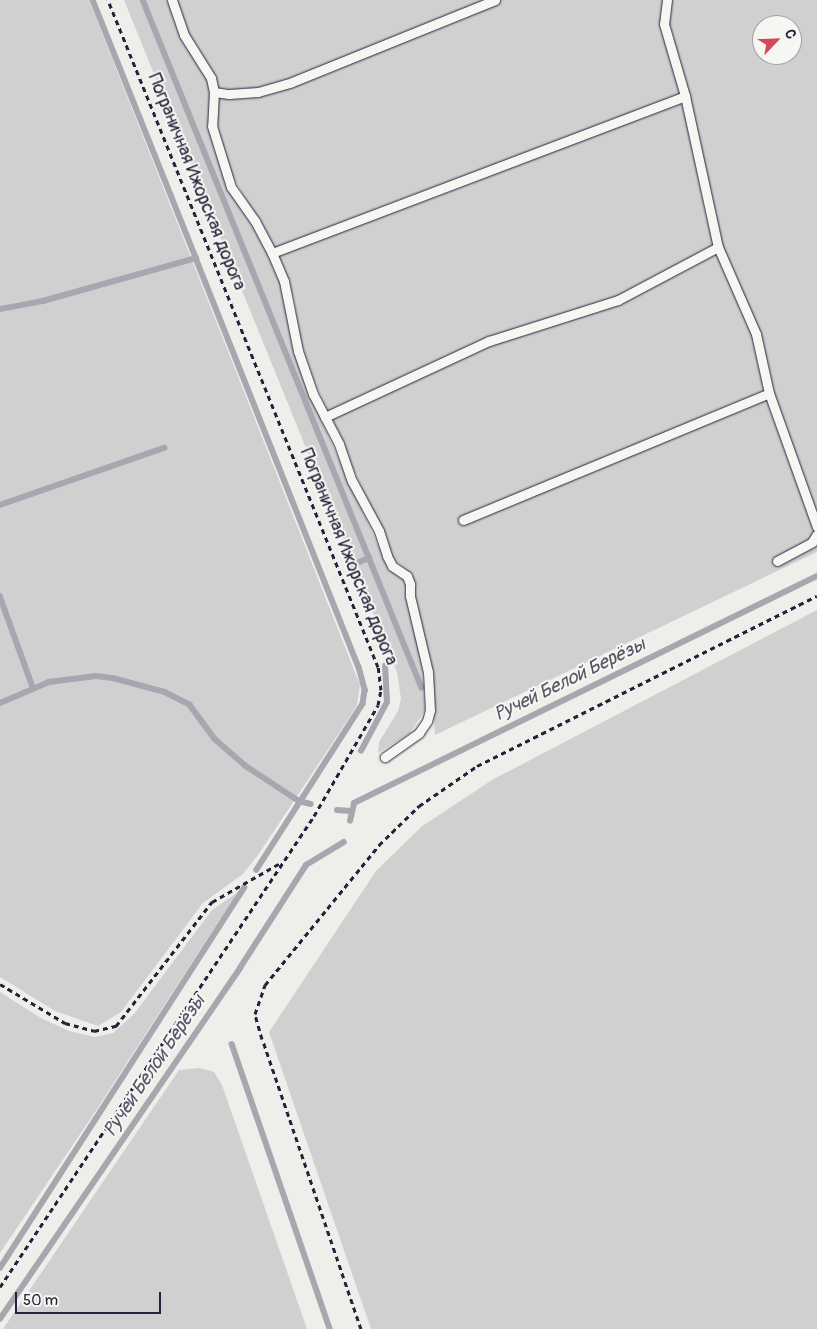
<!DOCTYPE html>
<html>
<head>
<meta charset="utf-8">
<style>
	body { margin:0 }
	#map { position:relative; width:817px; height:1329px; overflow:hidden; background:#eeeeeb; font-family:Pangolin,sans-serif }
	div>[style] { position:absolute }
	.green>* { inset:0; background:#d0d0d1 }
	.stream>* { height:5.5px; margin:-2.75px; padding:0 2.75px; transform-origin:2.75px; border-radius:2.75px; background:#a7a7af }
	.path>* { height:3px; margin-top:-1.5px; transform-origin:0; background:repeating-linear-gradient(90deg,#22223b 0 5px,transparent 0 9px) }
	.roads { filter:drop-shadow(0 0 1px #22223b) drop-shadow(0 0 1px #22223b) }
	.service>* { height:9px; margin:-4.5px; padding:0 4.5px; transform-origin:4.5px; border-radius:4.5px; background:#f6f6f2 }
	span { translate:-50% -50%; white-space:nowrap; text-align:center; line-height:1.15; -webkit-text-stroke:4px #f6f6f2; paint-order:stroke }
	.street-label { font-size:18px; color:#22223b }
	.water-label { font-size:19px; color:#575769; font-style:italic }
	.north { position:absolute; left:752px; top:15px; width:50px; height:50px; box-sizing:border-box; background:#f6f6f2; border:1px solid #a1a1a9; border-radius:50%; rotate:66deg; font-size:14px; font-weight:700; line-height:20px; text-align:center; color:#22223b }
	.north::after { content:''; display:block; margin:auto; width:18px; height:22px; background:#d1495b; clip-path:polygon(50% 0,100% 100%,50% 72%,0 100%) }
	.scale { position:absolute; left:15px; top:1292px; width:146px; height:22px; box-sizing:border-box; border:2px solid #22223b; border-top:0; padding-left:6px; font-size:15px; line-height:18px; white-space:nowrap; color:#22223b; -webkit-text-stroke:4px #f6f6f2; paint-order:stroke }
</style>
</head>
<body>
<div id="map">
	<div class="green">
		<i style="clip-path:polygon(0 0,89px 0,360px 685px,357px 705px,349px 718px,258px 855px,243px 874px,203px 903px,121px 1012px,98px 1026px,55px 1011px,0 977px)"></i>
		<i style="clip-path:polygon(124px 0,167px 0,180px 37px,207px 80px,210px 96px,208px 127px,227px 189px,252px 224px,268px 254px,280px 282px,294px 352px,310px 396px,389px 569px,403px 578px,405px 585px,422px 664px,425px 710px,410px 733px,378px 753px,379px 742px,398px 711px,401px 699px,397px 672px)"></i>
		<i style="clip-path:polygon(evenodd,176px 0,817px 0,817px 552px,435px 735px,430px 667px,410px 573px,393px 558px,314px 380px,300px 339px,294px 299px,278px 253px,229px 170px,216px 116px,218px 84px,187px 34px,176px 0,762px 25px,792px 25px,792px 55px,762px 55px,762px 25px)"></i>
		<i style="clip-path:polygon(817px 610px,817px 1329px,371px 1329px,269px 1032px,376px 871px,421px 827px,492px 780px)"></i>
		<i style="clip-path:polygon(237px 893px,95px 1112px,0 1253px,0 992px,41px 1018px,69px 1031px,95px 1037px,113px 1033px,134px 1014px,212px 910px)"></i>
		<i style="clip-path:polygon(200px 1068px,214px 1072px,222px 1085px,307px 1329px,3px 1329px,179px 1070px)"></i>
	</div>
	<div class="stream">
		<i style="left:93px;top:0;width:278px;rotate:68.2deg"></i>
		<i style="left:143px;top:0;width:742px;rotate:67.93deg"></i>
		<i style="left:0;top:309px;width:44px;rotate:-10.5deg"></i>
		<i style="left:43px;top:301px;width:159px;rotate:-15.7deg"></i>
		<i style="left:196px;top:258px;width:440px;rotate:68.3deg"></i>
		<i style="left:359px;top:667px;width:24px;rotate:75deg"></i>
		<i style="left:365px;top:690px;width:14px;rotate:98deg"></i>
		<i style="left:363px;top:704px;width:197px;rotate:122.6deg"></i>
		<i style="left:0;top:505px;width:174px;rotate:-19.2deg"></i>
		<i style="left:350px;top:566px;width:21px;rotate:-23deg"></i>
		<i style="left:0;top:596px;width:97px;rotate:70.1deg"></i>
		<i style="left:0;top:703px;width:53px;rotate:-23.2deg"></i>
		<i style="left:49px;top:682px;width:47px;rotate:-7.3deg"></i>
		<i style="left:96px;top:676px;width:17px;rotate:7deg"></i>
		<i style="left:113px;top:678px;width:54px;rotate:15.1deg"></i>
		<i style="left:165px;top:692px;width:28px;rotate:27deg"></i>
		<i style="left:190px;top:705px;width:42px;rotate:53.7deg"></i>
		<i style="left:215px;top:739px;width:41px;rotate:41.1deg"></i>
		<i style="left:246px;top:766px;width:64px;rotate:33.4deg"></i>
		<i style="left:299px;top:801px;width:12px;rotate:14deg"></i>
		<i style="left:361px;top:751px;width:55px;rotate:-62deg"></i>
		<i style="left:387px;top:702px;width:36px;rotate:-93deg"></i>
		<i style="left:337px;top:810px;width:14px;rotate:4deg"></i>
		<i style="left:350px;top:821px;width:18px;rotate:-77deg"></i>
		<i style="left:354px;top:803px;width:516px;rotate:-26.12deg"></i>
		<i style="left:232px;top:1044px;width:301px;rotate:71deg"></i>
		<i style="left:0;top:1268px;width:452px;rotate:-57.3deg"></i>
		<i style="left:0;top:1319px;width:425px;rotate:-55.6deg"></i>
		<i style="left:240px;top:968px;width:122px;rotate:-57.3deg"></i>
		<i style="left:306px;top:865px;width:44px;rotate:-31.2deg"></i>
	</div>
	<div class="path">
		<i style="left:0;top:984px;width:76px;rotate:31deg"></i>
		<i style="left:65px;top:1023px;width:30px;rotate:15deg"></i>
		<i style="left:94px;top:1031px;width:23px;rotate:-13deg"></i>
		<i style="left:116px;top:1026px;width:157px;rotate:-52.3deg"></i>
		<i style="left:212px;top:902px;width:78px;rotate:-29.8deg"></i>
		<i style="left:0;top:1287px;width:566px;rotate:-56.31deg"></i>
		<i style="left:314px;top:816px;width:128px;rotate:-60deg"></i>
		<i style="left:378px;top:705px;width:15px;rotate:-79deg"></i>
		<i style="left:381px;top:690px;width:23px;rotate:-97deg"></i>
		<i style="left:378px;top:667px;width:720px;rotate:-112.04deg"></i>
		<i style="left:361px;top:1329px;width:306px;rotate:-108.8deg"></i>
		<i style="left:262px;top:1039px;width:26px;rotate:-106deg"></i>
		<i style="left:255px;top:1014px;width:31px;rotate:-71deg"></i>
		<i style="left:265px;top:985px;width:181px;rotate:-50.8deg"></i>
		<i style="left:379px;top:845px;width:56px;rotate:-44.3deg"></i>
		<i style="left:419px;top:806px;width:70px;rotate:-34.6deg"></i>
		<i style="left:477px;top:766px;width:380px;rotate:-26.6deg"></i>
	</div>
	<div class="roads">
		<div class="service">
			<i style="left:172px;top:0;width:37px;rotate:71deg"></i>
			<i style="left:184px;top:35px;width:51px;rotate:57.9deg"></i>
			<i style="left:211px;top:78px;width:14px;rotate:78deg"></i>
			<i style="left:214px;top:92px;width:15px;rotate:8deg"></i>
			<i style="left:229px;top:94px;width:29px;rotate:-4deg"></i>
			<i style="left:258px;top:92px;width:35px;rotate:-16deg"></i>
			<i style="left:292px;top:82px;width:219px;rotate:-22deg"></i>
			<i style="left:667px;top:0;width:24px;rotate:97deg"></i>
			<i style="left:664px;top:24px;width:75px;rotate:73.7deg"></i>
			<i style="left:685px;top:96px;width:155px;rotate:77.7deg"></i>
			<i style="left:718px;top:247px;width:95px;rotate:66.4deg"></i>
			<i style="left:756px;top:334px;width:60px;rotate:77.6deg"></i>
			<i style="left:769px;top:393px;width:142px;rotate:70.3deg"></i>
			<i style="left:214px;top:92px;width:34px;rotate:93deg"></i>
			<i style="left:212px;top:126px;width:64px;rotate:72.7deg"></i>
			<i style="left:231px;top:187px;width:42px;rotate:54.8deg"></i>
			<i style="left:255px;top:221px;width:36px;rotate:62deg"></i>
			<i style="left:272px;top:253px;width:30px;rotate:67deg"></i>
			<i style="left:284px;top:281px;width:71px;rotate:78.7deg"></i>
			<i style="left:298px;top:351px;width:46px;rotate:70.8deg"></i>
			<i style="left:313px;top:394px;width:56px;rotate:62.5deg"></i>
			<i style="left:339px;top:444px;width:39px;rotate:71deg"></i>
			<i style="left:352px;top:481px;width:57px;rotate:61.6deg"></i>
			<i style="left:379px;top:531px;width:26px;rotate:72deg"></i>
			<i style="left:387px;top:556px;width:11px;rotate:63deg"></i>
			<i style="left:392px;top:566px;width:18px;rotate:34deg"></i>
			<i style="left:407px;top:576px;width:9px;rotate:69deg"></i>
			<i style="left:410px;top:584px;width:12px;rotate:90deg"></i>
			<i style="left:410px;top:596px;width:78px;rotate:76.7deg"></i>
			<i style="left:428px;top:672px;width:38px;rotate:87deg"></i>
			<i style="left:430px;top:710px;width:11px;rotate:105deg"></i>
			<i style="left:427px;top:721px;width:14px;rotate:124deg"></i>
			<i style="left:419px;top:733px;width:42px;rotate:144.8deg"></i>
			<i style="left:272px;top:253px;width:442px;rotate:-20.8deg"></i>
			<i style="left:325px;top:417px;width:181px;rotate:-24.9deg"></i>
			<i style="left:489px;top:341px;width:135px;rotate:-17.6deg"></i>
			<i style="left:618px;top:300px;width:113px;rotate:-27.9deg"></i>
			<i style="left:463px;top:520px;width:331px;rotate:-22.5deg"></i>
			<i style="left:777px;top:561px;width:40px;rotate:-28deg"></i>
			<i style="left:812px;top:542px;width:9px;rotate:-58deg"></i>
		</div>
	</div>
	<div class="street-label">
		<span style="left:196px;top:182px;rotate:68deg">Пограничная Ижорская дорога</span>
		<span style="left:348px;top:557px;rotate:68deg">Пограничная Ижорская дорога</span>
	</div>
	<div class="water-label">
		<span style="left:570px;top:680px;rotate:-26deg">Ручей Белой Берёзы</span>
		<span style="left:155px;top:1066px;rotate:-56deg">Ручей Белой Берёзы</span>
	</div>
	<div class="north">С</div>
	<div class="scale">50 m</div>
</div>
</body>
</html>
